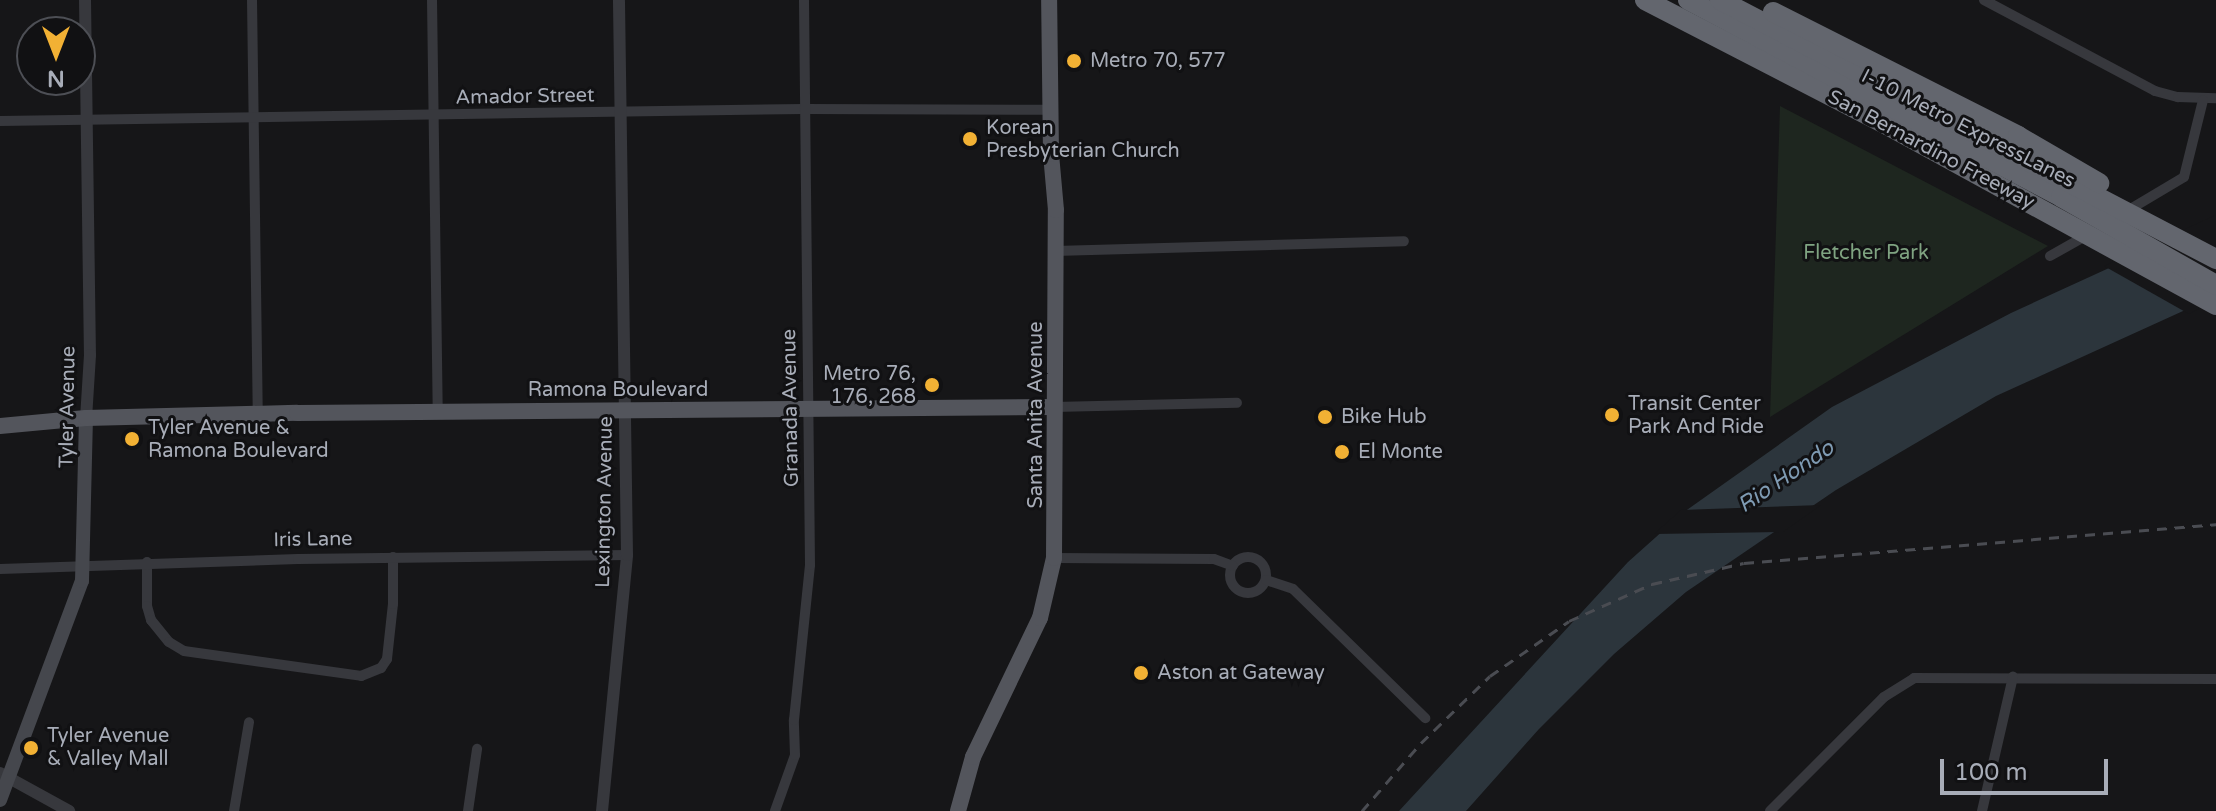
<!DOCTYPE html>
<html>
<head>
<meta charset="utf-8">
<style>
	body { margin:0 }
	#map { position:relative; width:2216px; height:811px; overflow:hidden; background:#161618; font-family:"Varela Round",sans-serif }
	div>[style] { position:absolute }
	.green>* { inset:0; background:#1e261f }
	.water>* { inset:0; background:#2c353c }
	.pier>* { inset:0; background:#161618 }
	.minor>* { height:10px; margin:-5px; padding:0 5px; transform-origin:5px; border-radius:5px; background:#37383d }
	.minor>.ring { margin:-5px; padding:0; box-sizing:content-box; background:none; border:10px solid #37383d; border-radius:50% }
	.tertiary>* { height:12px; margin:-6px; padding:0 6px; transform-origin:6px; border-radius:6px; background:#37383d }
	.secondary>* { height:14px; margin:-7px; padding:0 7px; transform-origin:7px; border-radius:7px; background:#45474d }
	.primary>* { height:16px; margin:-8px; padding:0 8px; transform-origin:8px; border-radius:8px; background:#53555c }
	.motorway>* { height:20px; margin:-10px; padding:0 10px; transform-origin:10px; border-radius:10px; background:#63666e }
	.rail>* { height:3px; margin-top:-1.5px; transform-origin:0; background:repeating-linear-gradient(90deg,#4a4c52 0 10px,transparent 0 18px) }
	.dots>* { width:22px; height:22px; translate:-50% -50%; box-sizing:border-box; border:4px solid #111113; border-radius:50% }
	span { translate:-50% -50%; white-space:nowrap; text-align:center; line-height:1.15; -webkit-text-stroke:6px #111113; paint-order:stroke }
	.poi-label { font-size:20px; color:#a8adb8 }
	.left { translate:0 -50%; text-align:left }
	.right { translate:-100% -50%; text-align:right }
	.street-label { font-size:20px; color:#a8adb8 }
	.park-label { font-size:20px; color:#7fa381 }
	.water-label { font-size:22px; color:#7f9bb3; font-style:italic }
	.north { position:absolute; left:16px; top:16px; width:80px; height:80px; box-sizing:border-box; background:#111113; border:2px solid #4d4f55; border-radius:50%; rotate:180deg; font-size:22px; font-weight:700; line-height:32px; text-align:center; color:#a8adb8 }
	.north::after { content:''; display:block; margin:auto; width:28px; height:36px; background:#f2b134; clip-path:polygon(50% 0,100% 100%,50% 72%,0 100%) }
	.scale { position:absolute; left:1940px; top:759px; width:168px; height:36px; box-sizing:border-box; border:4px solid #a8adb8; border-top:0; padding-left:10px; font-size:24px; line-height:28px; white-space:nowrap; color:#a8adb8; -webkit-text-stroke:6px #111113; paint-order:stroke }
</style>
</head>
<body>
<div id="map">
	<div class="green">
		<i style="clip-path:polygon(1780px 106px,2048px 246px,1770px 417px)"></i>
	</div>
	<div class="water">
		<i style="clip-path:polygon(2216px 219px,2216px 296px,1996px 396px,1836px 490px,1686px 592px,1614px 654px,1539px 729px,1466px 811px,1399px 811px,1628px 562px,1684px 512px,1832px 407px,2011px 313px)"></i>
	</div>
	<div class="pier">
		<i style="clip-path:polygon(2216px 215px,2216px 300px,2189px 314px,2104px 266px)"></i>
		<i style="clip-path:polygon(1821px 505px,1783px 532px,1654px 534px,1681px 510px)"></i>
	</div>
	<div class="minor">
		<i style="left:252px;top:0;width:413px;rotate:89.2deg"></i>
		<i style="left:432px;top:0;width:410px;rotate:89.2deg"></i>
		<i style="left:1984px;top:0;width:194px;rotate:28deg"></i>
		<i style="left:2155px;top:91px;width:24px;rotate:15deg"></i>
		<i style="left:2178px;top:97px;width:38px;rotate:2deg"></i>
		<i style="left:0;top:121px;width:804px;rotate:-0.86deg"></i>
		<i style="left:804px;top:109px;width:246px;rotate:0.2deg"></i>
		<i style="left:2127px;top:211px;width:66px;rotate:-30.8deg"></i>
		<i style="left:2184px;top:177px;width:79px;rotate:-76.1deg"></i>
		<i style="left:1055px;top:251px;width:349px;rotate:-1.6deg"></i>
		<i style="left:2050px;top:256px;width:45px;rotate:-29.4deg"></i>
		<i style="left:1054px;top:407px;width:183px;rotate:-1.3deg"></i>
		<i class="ring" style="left:1230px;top:557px;width:26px;height:26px"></i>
		<i style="left:1054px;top:558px;width:160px;rotate:0.4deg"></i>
		<i style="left:1214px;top:559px;width:20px;rotate:20deg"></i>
		<i style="left:147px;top:562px;width:44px;rotate:90deg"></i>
		<i style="left:147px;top:606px;width:15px;rotate:74deg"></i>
		<i style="left:151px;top:620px;width:28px;rotate:51deg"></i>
		<i style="left:169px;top:642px;width:17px;rotate:31deg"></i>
		<i style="left:184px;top:651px;width:179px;rotate:8deg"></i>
		<i style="left:361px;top:676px;width:22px;rotate:-22deg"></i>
		<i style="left:381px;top:668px;width:11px;rotate:-56deg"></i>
		<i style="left:387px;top:659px;width:55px;rotate:-83.8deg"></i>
		<i style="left:393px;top:604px;width:47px;rotate:-90deg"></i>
		<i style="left:0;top:569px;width:298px;rotate:-1.9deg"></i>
		<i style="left:298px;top:559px;width:329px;rotate:-0.7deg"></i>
		<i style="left:1266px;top:580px;width:28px;rotate:18deg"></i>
		<i style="left:1293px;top:589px;width:185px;rotate:44.3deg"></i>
		<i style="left:234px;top:811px;width:90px;rotate:-80.4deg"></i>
		<i style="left:468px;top:811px;width:63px;rotate:-81.7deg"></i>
		<i style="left:775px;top:811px;width:59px;rotate:-70.3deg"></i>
		<i style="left:795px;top:755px;width:35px;rotate:-92deg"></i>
		<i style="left:794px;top:720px;width:156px;rotate:-84.1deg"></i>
		<i style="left:810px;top:565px;width:565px;rotate:-90.61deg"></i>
		<i style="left:1770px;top:811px;width:161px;rotate:-45deg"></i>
		<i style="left:1884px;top:697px;width:36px;rotate:-32deg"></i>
		<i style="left:1914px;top:678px;width:302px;rotate:0.2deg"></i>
		<i style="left:1982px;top:811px;width:138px;rotate:-77deg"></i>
	</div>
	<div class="tertiary">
		<i style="left:85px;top:0;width:355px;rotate:89.2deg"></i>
		<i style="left:90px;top:355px;width:63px;rotate:93.6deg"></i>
		<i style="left:0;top:773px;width:79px;rotate:28.8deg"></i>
		<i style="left:602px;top:811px;width:257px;rotate:-84.4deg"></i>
		<i style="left:627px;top:555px;width:555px;rotate:-90.83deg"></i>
	</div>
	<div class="secondary">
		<i style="left:0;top:800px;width:234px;rotate:-69.5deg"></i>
		<i style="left:82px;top:581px;width:163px;rotate:-88.6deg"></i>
	</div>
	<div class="primary">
		<i style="left:0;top:426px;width:86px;rotate:-5.3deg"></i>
		<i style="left:86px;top:418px;width:211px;rotate:-1.4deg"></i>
		<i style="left:297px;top:413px;width:757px;rotate:-0.45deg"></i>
		<i style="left:958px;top:811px;width:56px;rotate:-74.5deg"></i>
		<i style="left:973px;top:757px;width:154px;rotate:-64.3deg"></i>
		<i style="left:1040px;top:618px;width:62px;rotate:-76.9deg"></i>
		<i style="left:1054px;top:558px;width:348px;rotate:-89.7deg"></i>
		<i style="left:1056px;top:210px;width:56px;rotate:-95.1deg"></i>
		<i style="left:1051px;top:154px;width:154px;rotate:-90.7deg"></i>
	</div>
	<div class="motorway">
		<i style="left:1645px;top:0;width:272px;rotate:27.3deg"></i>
		<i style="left:1887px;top:125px;width:375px;rotate:28.7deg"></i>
		<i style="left:1688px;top:0;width:422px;rotate:27.8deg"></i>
		<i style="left:2061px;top:197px;width:178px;rotate:29.6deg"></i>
		<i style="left:1720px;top:0;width:560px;rotate:27.57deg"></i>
		<i style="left:1773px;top:12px;width:275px;rotate:26.8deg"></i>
		<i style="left:2018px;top:136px;width:94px;rotate:30.1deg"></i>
	</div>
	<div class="rail">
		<i style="left:1362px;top:811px;width:90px;rotate:-49.1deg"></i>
		<i style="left:1421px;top:743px;width:96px;rotate:-44.2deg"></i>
		<i style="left:1490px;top:676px;width:96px;rotate:-34.8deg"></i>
		<i style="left:1569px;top:621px;width:91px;rotate:-24deg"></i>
		<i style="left:1652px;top:584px;width:94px;rotate:-12.9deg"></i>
		<i style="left:1744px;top:563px;width:474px;rotate:-4.7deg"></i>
	</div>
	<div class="dots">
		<i style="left:1074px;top:61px;background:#f2b134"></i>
		<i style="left:970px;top:139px;background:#f2b134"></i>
		<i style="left:932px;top:385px;background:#f2b134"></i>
		<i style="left:1612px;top:415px;background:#f2b134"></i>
		<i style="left:1325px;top:417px;background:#f2b134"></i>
		<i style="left:132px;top:439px;background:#f2b134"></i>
		<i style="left:1342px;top:452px;background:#f2b134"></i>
		<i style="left:1141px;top:673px;background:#f2b134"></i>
		<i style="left:31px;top:748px;background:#f2b134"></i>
	</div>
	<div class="poi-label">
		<span class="left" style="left:1090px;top:61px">Metro 70, 577</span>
		<span class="left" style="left:986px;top:140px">Korean<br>Presbyterian Church</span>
		<span class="right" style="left:916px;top:386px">Metro 76,<br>176, 268</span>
		<span class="left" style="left:1628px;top:416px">Transit Center<br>Park And Ride</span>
		<span class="left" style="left:1341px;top:417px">Bike Hub</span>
		<span class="left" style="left:148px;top:440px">Tyler Avenue &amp;<br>Ramona Boulevard</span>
		<span class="left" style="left:1358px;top:452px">El Monte</span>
		<span class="left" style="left:1157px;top:673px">Aston at Gateway</span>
		<span class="left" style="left:47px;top:748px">Tyler Avenue<br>&amp; Valley Mall</span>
	</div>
	<div class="street-label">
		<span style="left:525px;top:97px;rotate:-1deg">Amador Street</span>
		<span style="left:1968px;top:129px;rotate:27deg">I-10 Metro ExpressLanes</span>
		<span style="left:1931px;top:150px;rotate:28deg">San Bernardino Freeway</span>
		<span style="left:618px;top:390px">Ramona Boulevard</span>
		<span style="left:68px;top:407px;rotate:-89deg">Tyler Avenue</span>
		<span style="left:791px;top:408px;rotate:-91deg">Granada Avenue</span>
		<span style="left:1036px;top:415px;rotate:-90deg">Santa Anita Avenue</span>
		<span style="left:605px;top:502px;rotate:-89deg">Lexington Avenue</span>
		<span style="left:313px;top:540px;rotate:-1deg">Iris Lane</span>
	</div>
	<div class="park-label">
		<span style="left:1866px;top:253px">Fletcher Park</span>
	</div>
	<div class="water-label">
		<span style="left:1786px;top:477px;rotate:-34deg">Rio Hondo</span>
	</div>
	<div class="north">N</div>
	<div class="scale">100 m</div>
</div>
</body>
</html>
